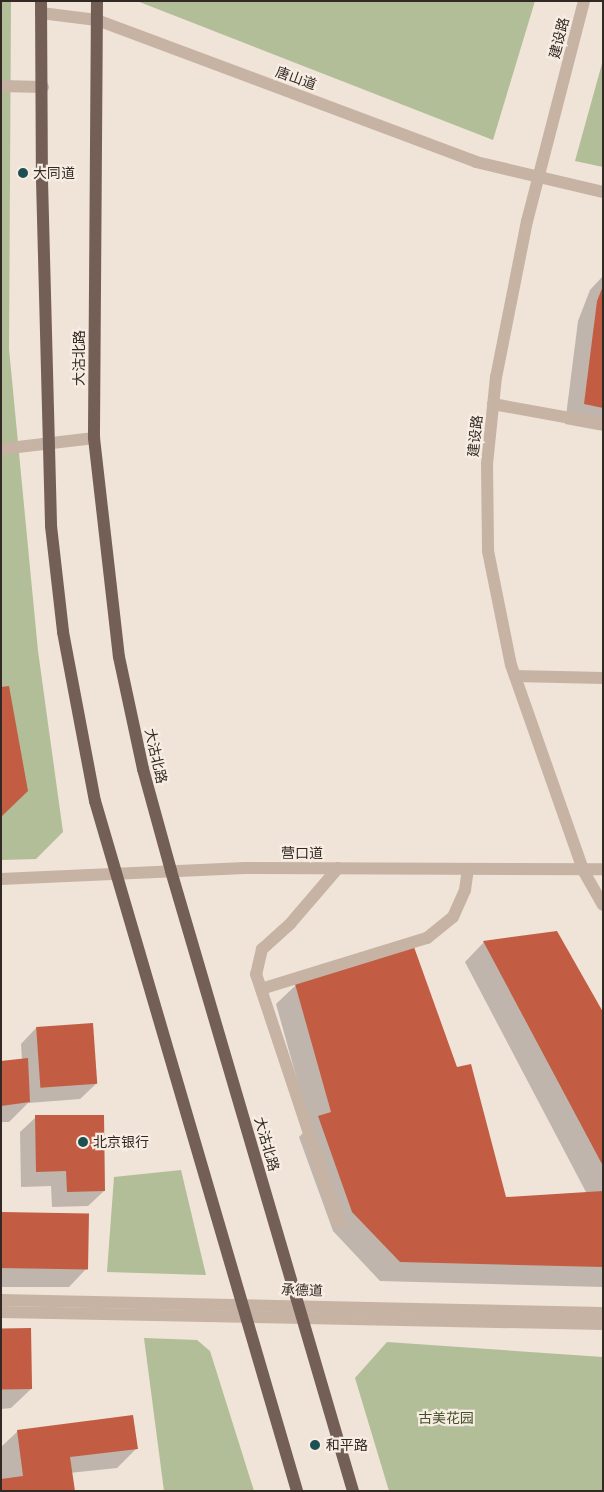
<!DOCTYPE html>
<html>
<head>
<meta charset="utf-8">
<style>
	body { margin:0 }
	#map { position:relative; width:604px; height:1492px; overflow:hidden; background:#f0e3d7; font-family:"PT Sans","Noto Sans SC",sans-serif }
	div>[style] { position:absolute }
	.green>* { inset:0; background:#b2be98 }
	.shadow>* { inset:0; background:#0003 }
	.building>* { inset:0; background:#c25d43; transform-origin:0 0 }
	.minor>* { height:12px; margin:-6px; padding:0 6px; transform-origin:6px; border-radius:6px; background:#c7b3a4 }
	.major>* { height:12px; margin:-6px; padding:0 6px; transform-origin:6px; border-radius:6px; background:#745f57 }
	.dots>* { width:14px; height:14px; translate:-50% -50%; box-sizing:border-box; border:2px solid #f8ede3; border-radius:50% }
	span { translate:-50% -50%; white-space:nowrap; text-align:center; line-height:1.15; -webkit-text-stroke:4.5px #f8ede3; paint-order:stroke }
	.street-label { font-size:14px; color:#322925 }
	.poi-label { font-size:14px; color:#322925 }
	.left { translate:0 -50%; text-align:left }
	.park-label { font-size:14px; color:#43502a }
	.frame { position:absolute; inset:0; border:2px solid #322925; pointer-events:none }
</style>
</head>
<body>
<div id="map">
	<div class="green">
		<i style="clip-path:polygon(1px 1px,11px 1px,9px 349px,38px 651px,63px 832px,36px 859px,1px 860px)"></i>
		<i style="clip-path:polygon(137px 1px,535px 1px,493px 140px)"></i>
		<i style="clip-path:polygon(603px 60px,603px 167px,575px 161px)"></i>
		<i style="clip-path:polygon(181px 1170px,206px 1275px,107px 1272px,114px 1177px)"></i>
		<i style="clip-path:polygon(144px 1338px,197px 1340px,210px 1351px,254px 1491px,164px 1491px)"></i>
		<i style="clip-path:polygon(387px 1342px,603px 1357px,603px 1491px,389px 1491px,355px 1378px)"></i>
	</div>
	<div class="shadow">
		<i style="clip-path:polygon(603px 276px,603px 431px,565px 424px,578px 321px,590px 290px)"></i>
		<i style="clip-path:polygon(484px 942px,603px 1015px,603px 1287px,380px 1281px,333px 1231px,299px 1137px,310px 1126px,276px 1004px,296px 985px,505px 1199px,587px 1194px,465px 962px)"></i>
		<i style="clip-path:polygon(36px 1028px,96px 1084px,80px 1099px,28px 1103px,9px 1122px,1px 1122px,1px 1062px,22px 1060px,21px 1044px)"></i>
		<i style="clip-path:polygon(36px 1117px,104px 1191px,88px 1206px,52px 1207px,51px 1186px,21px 1187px,20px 1132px)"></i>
		<i style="clip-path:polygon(1px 1214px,88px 1267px,69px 1287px,1px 1287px)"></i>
		<i style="clip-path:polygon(1px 1330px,31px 1389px,11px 1408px,1px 1409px)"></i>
		<i style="clip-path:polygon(18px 1431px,137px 1448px,117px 1468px,2px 1480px,1px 1447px)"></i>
	</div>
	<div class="building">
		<i style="clip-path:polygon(603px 286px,603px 408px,584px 404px,597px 301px)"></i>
		<i style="clip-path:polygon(9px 686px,28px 791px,1px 817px,1px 687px)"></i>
		<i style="clip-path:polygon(557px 931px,603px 1012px,603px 1166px,483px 941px)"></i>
		<i style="clip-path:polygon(414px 947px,457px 1067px,471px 1064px,506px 1197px,603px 1191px,603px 1267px,400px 1262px,352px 1212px,318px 1116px,331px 1112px,295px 984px)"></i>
		<i style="left:93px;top:1023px;width:61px;height:57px;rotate:86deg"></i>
		<i style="clip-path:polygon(28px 1058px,30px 1102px,1px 1106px,1px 1061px)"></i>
		<i style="clip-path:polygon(35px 1115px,104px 1115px,105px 1191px,67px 1192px,66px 1171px,36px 1172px)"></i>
		<i style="left:1px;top:1212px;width:88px;height:56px;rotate:1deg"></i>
		<i style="left:31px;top:1328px;width:61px;height:30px;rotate:89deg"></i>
		<i style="clip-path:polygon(133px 1415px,138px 1449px,70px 1457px,75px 1491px,1px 1491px,1px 1479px,23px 1476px,17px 1430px)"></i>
	</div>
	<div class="minor">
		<i style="left:584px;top:1px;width:227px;rotate:104.5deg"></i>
		<i style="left:527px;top:221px;width:159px;rotate:101.2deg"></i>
		<i style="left:496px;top:377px;width:87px;rotate:95.9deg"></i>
		<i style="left:487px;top:464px;width:87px;rotate:89.3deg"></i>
		<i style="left:488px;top:551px;width:116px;rotate:78.6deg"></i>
		<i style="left:511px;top:665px;width:217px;rotate:70.6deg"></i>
		<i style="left:583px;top:870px;width:40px;rotate:60.3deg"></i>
		<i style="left:41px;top:13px;width:56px;rotate:7.1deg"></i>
		<i style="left:97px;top:20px;width:405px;rotate:20.5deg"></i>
		<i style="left:476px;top:162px;width:130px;rotate:13.3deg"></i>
		<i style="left:1px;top:86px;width:42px;rotate:1.4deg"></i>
		<i style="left:493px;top:404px;width:112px;rotate:10.3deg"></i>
		<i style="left:1px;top:449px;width:94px;rotate:-6.7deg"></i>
		<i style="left:515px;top:676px;width:88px;rotate:1.3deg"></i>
		<i style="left:338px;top:868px;width:74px;rotate:130.6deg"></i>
		<i style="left:290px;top:924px;width:38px;rotate:138deg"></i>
		<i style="left:262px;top:949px;width:26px;rotate:103deg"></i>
		<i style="left:256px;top:974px;width:262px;rotate:71.6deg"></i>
		<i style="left:1px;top:879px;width:244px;rotate:-2.6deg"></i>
		<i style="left:245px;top:868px;width:358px;rotate:0.2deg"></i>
		<i style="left:261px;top:989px;width:174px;rotate:-17.1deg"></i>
		<i style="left:427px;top:938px;width:33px;rotate:-39deg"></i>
		<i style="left:453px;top:917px;width:30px;rotate:-66deg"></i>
		<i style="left:465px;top:890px;width:21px;rotate:-82deg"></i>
		<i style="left:1px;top:1300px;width:602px;rotate:1.24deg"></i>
		<i style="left:1px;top:1312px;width:602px;rotate:1.14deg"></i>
	</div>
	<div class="major">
		<i style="left:41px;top:1px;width:179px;rotate:89.7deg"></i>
		<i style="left:42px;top:180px;width:346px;rotate:88.5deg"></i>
		<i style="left:51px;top:526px;width:107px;rotate:83.5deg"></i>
		<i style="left:63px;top:632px;width:172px;rotate:79.3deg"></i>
		<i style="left:95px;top:801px;width:719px;rotate:73.68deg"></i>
		<i style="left:97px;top:1px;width:437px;rotate:90.4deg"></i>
		<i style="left:94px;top:438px;width:220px;rotate:83.5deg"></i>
		<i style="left:119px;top:657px;width:115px;rotate:77.9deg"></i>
		<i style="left:143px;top:769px;width:106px;rotate:74.6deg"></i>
		<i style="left:171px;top:871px;width:646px;rotate:73.64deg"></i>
	</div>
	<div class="dots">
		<i style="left:23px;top:173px;background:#1d5052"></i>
		<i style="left:83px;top:1142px;background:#1d5052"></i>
		<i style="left:315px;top:1445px;background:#1d5052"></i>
	</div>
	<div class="street-label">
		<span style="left:559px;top:38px;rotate:-76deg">建设路</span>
		<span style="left:296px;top:78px;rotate:20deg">唐山道</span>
		<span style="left:79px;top:358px;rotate:-90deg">大沽北路</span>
		<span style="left:475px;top:436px;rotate:-84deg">建设路</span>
		<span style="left:156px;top:756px;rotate:77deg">大沽北路</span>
		<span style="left:302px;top:853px">营口道</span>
		<span style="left:267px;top:1144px;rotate:74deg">大沽北路</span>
		<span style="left:302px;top:1290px;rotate:2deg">承德道</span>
	</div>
	<div class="poi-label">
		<span class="left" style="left:33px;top:173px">大同道</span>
		<span class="left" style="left:93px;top:1142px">北京银行</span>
		<span class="left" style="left:326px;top:1445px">和平路</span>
	</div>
	<div class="park-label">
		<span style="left:446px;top:1418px">古美花园</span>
	</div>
	<div class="frame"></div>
</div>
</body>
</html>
